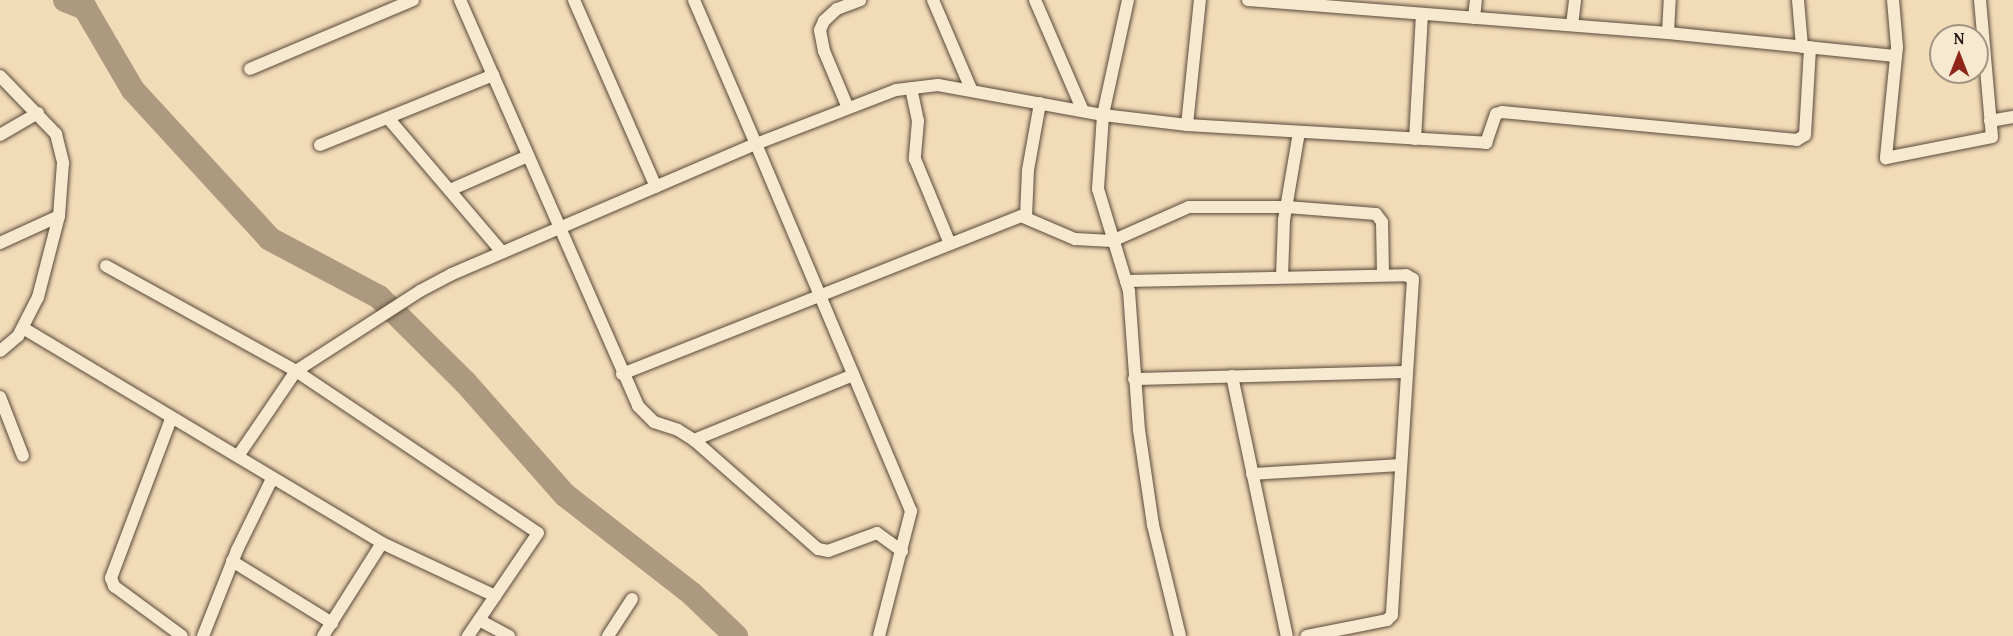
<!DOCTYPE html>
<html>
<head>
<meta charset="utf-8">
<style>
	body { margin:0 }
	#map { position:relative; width:2013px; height:636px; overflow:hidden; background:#f2dbb7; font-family:"Gentium Book Plus",serif }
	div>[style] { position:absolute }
	.river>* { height:24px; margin:-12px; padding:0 12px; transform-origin:12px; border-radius:12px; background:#ad997f }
	.roads { filter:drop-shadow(0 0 2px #59493b) drop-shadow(0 0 2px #59493b) }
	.street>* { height:12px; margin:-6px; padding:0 6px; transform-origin:6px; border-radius:6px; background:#f7e8d0 }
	span { translate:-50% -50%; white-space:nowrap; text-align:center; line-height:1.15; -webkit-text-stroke:6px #f7e8d0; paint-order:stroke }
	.north { position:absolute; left:1929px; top:24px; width:60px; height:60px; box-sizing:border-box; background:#f7e8d0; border:2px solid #a39584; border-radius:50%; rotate:0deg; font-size:16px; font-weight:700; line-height:24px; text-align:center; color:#261812 }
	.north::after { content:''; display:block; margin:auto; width:21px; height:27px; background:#8f2418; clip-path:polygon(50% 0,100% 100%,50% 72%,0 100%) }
</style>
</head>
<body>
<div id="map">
	<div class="river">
		<i style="left:65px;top:0;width:22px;rotate:22deg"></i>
		<i style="left:85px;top:8px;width:95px;rotate:59.7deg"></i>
		<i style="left:133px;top:90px;width:202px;rotate:47.4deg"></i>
		<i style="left:270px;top:239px;width:123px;rotate:28deg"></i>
		<i style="left:379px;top:297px;width:121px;rotate:44.7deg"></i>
		<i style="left:465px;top:382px;width:151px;rotate:48.5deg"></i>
		<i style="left:565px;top:495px;width:161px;rotate:37.9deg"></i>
		<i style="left:692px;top:594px;width:61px;rotate:43.7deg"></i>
	</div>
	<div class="roads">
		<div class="street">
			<i style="left:460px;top:0;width:443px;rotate:66.3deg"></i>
			<i style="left:638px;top:406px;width:23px;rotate:45deg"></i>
			<i style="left:654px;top:422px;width:25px;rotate:18deg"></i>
			<i style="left:678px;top:430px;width:19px;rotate:32deg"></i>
			<i style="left:694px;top:440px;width:165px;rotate:41.3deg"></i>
			<i style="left:818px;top:549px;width:10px;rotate:11deg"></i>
			<i style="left:828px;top:551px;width:52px;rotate:-20.2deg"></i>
			<i style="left:877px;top:533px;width:31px;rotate:36deg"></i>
			<i style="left:574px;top:0;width:204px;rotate:66.3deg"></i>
			<i style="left:933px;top:0;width:97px;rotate:66.9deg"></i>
			<i style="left:1035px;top:0;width:121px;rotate:66.6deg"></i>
			<i style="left:1128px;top:0;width:118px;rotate:102.3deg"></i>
			<i style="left:1103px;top:115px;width:74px;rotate:93.9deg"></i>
			<i style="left:1098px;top:189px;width:107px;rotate:73.1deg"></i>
			<i style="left:1129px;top:291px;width:139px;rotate:85.9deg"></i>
			<i style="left:1139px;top:430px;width:96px;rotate:81.6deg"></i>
			<i style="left:1153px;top:525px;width:114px;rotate:76.3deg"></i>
			<i style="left:1248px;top:0;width:421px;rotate:4.5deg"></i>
			<i style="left:1668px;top:33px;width:228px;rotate:5.8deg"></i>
			<i style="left:1798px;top:0;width:47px;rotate:85.1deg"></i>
			<i style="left:1893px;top:0;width:47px;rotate:85.1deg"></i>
			<i style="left:1897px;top:47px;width:112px;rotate:95.7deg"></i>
			<i style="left:1886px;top:158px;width:108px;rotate:-11.2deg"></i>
			<i style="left:1992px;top:137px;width:138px;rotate:-95deg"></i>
			<i style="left:1474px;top:18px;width:18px;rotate:-84deg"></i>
			<i style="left:1572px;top:25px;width:25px;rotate:-83deg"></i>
			<i style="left:1668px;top:33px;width:33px;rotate:-87deg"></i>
			<i style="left:250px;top:69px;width:177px;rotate:-22.9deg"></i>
			<i style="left:0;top:76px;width:81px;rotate:46deg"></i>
			<i style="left:56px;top:134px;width:30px;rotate:76deg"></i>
			<i style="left:63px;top:163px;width:53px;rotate:94.3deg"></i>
			<i style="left:59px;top:216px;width:84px;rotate:104.5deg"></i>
			<i style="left:38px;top:297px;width:44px;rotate:117.1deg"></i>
			<i style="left:18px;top:336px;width:23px;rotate:140deg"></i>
			<i style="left:911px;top:88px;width:34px;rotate:78deg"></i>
			<i style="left:918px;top:121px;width:38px;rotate:95deg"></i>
			<i style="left:915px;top:159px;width:92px;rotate:67.6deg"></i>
			<i style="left:848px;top:108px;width:62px;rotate:-112.8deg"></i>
			<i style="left:824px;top:51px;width:21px;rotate:-101deg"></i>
			<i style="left:820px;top:30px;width:10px;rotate:-66deg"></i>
			<i style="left:824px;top:21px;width:18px;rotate:-43deg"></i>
			<i style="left:837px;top:9px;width:25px;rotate:-21deg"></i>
			<i style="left:388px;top:118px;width:176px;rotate:49.6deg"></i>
			<i style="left:1990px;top:121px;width:23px;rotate:-10deg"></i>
			<i style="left:1187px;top:125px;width:126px;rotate:-84.1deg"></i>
			<i style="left:0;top:135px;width:44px;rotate:-30.1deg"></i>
			<i style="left:1415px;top:139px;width:125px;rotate:-86.8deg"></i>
			<i style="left:320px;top:145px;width:187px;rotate:-22deg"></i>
			<i style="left:450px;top:190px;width:85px;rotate:-23.6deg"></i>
			<i style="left:1026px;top:217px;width:47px;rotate:-87.6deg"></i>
			<i style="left:1028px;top:170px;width:68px;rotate:-79.8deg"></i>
			<i style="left:0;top:243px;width:65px;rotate:-24.6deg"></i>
			<i style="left:106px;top:266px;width:217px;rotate:28.9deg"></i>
			<i style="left:296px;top:371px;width:291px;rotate:33.8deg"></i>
			<i style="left:538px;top:533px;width:125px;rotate:124.2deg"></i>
			<i style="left:1282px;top:277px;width:57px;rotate:-88deg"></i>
			<i style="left:1284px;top:220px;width:89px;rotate:-80.3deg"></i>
			<i style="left:1126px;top:281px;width:280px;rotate:-1.2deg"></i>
			<i style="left:1406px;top:275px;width:8px;rotate:30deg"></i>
			<i style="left:1413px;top:279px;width:337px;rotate:93.6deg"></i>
			<i style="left:1392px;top:615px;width:7px;rotate:135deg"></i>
			<i style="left:1387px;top:620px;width:82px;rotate:168.7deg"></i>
			<i style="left:23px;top:328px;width:418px;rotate:30.9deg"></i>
			<i style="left:382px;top:543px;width:110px;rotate:122.4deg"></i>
			<i style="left:622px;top:374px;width:429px;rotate:-21.6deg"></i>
			<i style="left:1021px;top:216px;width:59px;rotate:23.1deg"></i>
			<i style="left:1075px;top:239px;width:37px;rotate:3deg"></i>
			<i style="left:1112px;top:241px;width:84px;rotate:-23.8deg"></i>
			<i style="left:1189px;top:207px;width:98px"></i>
			<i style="left:1287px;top:207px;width:89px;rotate:4.5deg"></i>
			<i style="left:1376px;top:214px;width:10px;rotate:53deg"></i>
			<i style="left:1382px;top:222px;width:53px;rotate:88.9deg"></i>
			<i style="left:1232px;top:376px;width:266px;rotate:78.1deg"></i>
			<i style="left:1134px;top:379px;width:273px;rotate:-1.5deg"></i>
			<i style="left:0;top:397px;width:63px;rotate:68.7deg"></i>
			<i style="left:171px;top:419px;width:170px;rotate:110.7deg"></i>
			<i style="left:111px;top:578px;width:9px;rotate:69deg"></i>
			<i style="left:114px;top:586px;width:84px;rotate:36.3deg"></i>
			<i style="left:694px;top:440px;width:172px;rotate:-22.2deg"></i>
			<i style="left:238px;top:456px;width:103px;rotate:-55.7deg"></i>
			<i style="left:296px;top:371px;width:148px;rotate:-32.8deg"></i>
			<i style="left:420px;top:291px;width:36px;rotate:-28deg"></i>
			<i style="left:452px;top:274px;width:331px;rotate:-23.2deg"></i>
			<i style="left:756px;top:144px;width:157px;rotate:-113.3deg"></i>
			<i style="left:1252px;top:474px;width:147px;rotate:-3.5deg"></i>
			<i style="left:382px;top:543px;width:125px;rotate:25.1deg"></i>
			<i style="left:232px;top:561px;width:118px;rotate:31.8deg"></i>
			<i style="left:479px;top:620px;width:34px;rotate:28deg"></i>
			<i style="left:203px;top:636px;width:92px;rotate:-68.4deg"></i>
			<i style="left:237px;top:550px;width:79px;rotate:-63.8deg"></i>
			<i style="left:608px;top:636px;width:44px;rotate:-57deg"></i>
			<i style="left:879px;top:636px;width:129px;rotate:-75.6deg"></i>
			<i style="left:911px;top:511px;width:398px;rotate:-112.9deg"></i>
			<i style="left:756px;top:144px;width:150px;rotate:-21.1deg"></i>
			<i style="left:896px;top:90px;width:42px;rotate:-6.8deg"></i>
			<i style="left:938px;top:85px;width:168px;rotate:10.3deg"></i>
			<i style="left:1103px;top:115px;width:85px;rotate:6.8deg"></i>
			<i style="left:1187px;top:125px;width:300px;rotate:3.4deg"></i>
			<i style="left:1486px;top:143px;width:31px;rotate:-71deg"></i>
			<i style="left:1496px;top:114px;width:6px;rotate:-18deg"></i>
			<i style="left:1502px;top:112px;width:296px;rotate:5.4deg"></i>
			<i style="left:1797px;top:140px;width:9px;rotate:-32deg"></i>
			<i style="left:1805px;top:135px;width:88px;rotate:-86.7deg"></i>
		</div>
	</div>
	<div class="north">N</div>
</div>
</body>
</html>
